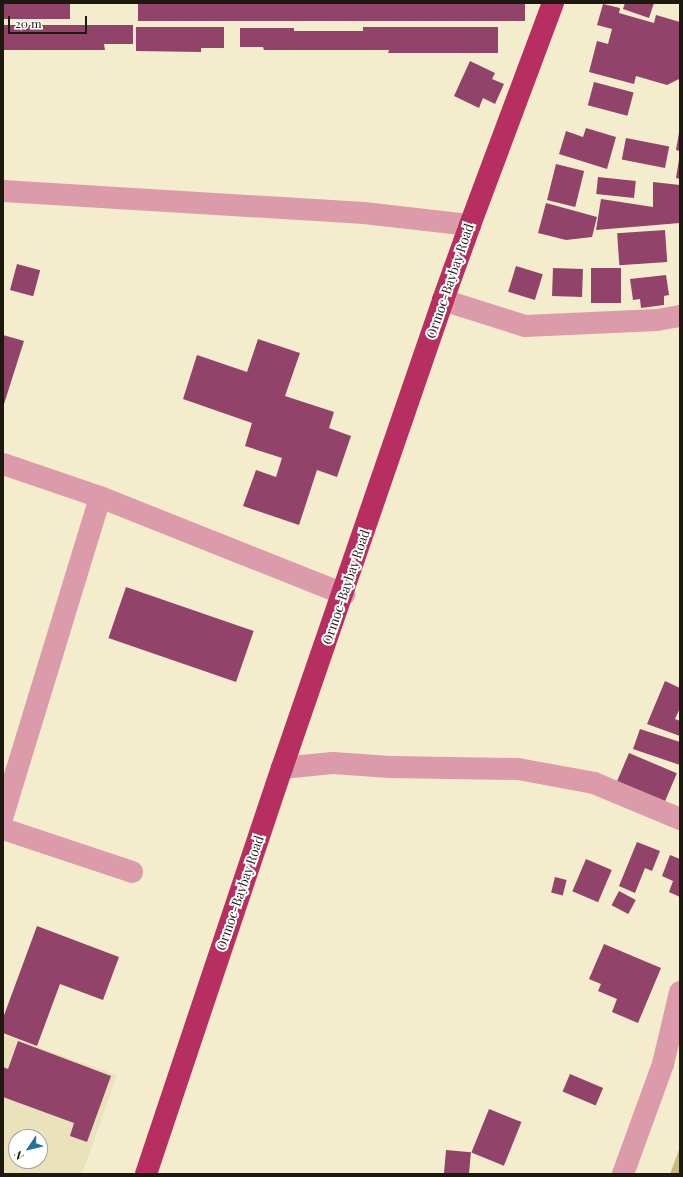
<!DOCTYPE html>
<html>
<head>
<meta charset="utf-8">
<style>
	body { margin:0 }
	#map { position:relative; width:683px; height:1177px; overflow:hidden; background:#f3edcd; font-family:"Playfair Display",serif }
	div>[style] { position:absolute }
	.built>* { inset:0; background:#e9e2ba }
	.green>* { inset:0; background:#c6bb81 }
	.building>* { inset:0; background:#91436a; transform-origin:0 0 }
	.minor>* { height:22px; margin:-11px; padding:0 11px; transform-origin:11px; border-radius:11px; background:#db9bab }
	.highway>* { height:22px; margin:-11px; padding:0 11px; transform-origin:11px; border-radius:11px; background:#b72f61 }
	span { translate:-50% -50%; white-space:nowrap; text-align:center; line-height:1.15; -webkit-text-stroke:4px #fff; paint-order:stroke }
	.street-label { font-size:13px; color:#1c1a0e }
	.frame { position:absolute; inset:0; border:4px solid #1c1a0e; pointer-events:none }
	.north { position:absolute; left:8px; top:1129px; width:40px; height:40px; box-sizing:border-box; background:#fff; border:1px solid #a4a39f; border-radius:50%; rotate:235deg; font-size:11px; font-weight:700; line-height:16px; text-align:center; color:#1c1a0e }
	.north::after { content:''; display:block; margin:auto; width:14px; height:18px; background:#2570a3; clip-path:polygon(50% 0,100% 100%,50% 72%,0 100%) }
	.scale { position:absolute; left:8px; top:16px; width:79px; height:18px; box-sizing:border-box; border:2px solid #1c1a0e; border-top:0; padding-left:5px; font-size:12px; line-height:14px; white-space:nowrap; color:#1c1a0e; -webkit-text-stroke:3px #fff; paint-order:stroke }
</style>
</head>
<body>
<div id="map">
	<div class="built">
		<i style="clip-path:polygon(evenodd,3px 1035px,117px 1075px,82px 1174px,3px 1174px,3px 1035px,16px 1137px,40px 1137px,40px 1161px,16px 1161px,16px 1137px)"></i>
	</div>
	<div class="green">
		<i style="clip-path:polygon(680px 1147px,680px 1174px,670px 1174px)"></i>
	</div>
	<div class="building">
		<i style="left:3px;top:3px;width:67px;height:16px"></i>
		<i style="left:138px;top:3px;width:387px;height:18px"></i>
		<i style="clip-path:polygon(625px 3px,654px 3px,649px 18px,623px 9px)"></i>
		<i style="clip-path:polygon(603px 4px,620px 8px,619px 13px,654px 23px,656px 15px,680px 22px,679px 79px,667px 85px,636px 76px,634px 84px,589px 72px,597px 41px,608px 44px,612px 29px,597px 25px)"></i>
		<i style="clip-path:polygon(3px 25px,133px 25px,133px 44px,104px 44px,105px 50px,3px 50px)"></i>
		<i style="clip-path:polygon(136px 27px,224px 27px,224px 48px,201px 48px,201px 52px,136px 51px)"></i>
		<i style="clip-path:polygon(363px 27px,498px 27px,498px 53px,388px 53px,389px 50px,264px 50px,263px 47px,240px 47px,240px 28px,294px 28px,294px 31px,363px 31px)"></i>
		<i style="clip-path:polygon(470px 61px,495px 73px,492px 79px,504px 84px,495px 104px,483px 98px,479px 108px,454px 96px)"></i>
		<i style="left:594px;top:82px;width:41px;height:24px;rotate:15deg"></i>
		<i style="clip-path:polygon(586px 128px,616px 137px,607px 169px,559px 154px,566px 131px,583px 137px)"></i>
		<i style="clip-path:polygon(679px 133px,680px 133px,680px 151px,676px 150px)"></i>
		<i style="left:626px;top:138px;width:44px;height:22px;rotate:11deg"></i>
		<i style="clip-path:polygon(679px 160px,680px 160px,680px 179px,676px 178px)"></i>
		<i style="left:556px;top:164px;width:29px;height:37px;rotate:14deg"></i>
		<i style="left:598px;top:177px;width:38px;height:17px;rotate:6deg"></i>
		<i style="clip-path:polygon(653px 182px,680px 185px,680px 223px,596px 230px,601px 199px,653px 207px)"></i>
		<i style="clip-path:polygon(546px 203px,597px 217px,592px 237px,566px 240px,538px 233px)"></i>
		<i style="left:665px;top:230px;width:32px;height:48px;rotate:86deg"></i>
		<i style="left:17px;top:264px;width:24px;height:27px;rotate:15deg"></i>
		<i style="left:516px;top:266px;width:28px;height:27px;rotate:17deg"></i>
		<i style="left:553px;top:268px;width:30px;height:28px;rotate:2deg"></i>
		<i style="left:591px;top:268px;width:30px;height:35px"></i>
		<i style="clip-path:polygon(666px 275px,669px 295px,664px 296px,664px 305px,641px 308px,640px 299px,633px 300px,630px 279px)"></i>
		<i style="clip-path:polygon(3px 335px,24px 341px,4px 404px,3px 404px)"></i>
		<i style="clip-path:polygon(258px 339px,300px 353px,285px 396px,334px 412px,329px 428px,351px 436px,337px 477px,317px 470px,299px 525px,243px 506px,256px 470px,276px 477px,282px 458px,245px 446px,252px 423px,183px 399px,197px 355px,247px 372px)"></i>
		<i style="left:126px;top:587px;width:135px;height:54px;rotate:19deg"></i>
		<i style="clip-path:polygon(665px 681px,680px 688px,680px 708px,675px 719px,680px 721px,680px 736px,647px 724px)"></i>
		<i style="clip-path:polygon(640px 729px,680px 742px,680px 765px,633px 749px)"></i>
		<i style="left:629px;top:753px;width:52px;height:33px;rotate:23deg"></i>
		<i style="clip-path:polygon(637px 842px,660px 851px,652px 871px,645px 868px,635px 893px,619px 886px)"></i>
		<i style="clip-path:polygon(670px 855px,680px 859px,680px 897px,669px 892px,673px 881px,662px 876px)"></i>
		<i style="left:586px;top:859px;width:28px;height:35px;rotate:23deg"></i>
		<i style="left:555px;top:877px;width:12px;height:16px;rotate:14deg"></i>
		<i style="left:619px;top:891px;width:19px;height:16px;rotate:28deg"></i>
		<i style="clip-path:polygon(37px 926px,119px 957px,103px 1000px,60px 984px,37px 1046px,3px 1033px,3px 1018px)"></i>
		<i style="clip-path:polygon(604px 944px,661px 968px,638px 1023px,612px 1012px,617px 999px,598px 991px,601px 984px,589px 979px)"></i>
		<i style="clip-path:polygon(18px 1041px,111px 1076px,87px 1142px,70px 1136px,74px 1123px,3px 1097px,3px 1067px,8px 1069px)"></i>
		<i style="left:570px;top:1074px;width:36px;height:19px;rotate:23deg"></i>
		<i style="left:489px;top:1109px;width:35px;height:47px;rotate:22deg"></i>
		<i style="left:446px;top:1150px;width:25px;height:23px;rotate:5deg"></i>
	</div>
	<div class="minor">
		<i style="left:3px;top:191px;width:362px;rotate:3.5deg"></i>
		<i style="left:364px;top:213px;width:107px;rotate:6.5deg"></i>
		<i style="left:443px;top:300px;width:86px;rotate:17.6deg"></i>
		<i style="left:525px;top:326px;width:132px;rotate:-2.6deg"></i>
		<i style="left:657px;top:320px;width:23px;rotate:-10deg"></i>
		<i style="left:3px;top:464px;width:102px;rotate:18.8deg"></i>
		<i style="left:100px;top:497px;width:263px;rotate:21.7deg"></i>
		<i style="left:282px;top:768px;width:51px;rotate:-5.6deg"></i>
		<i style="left:333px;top:763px;width:57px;rotate:4deg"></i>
		<i style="left:390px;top:767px;width:128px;rotate:0.9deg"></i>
		<i style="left:518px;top:769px;width:77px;rotate:10.4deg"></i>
		<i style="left:594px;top:783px;width:93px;rotate:22.7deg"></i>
		<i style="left:3px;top:815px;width:332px;rotate:-73deg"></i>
		<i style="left:3px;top:829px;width:136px;rotate:18.4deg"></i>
		<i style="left:623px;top:1174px;width:117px;rotate:-70deg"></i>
		<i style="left:663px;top:1064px;width:74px;rotate:-76.7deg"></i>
	</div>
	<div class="highway">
		<i style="left:146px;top:1174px;width:428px;rotate:-71.5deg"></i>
		<i style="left:282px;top:768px;width:495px;rotate:-71deg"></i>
		<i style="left:443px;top:300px;width:80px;rotate:-70.2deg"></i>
		<i style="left:470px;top:225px;width:237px;rotate:-69.5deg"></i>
	</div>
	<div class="street-label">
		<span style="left:450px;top:281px;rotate:-71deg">Ormoc-Baybay Road</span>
		<span style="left:346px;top:587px;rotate:-71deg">Ormoc-Baybay Road</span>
		<span style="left:240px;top:893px;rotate:-71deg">Ormoc-Baybay Road</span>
	</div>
	<div class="frame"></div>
	<div class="north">N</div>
	<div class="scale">20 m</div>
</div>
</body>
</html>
